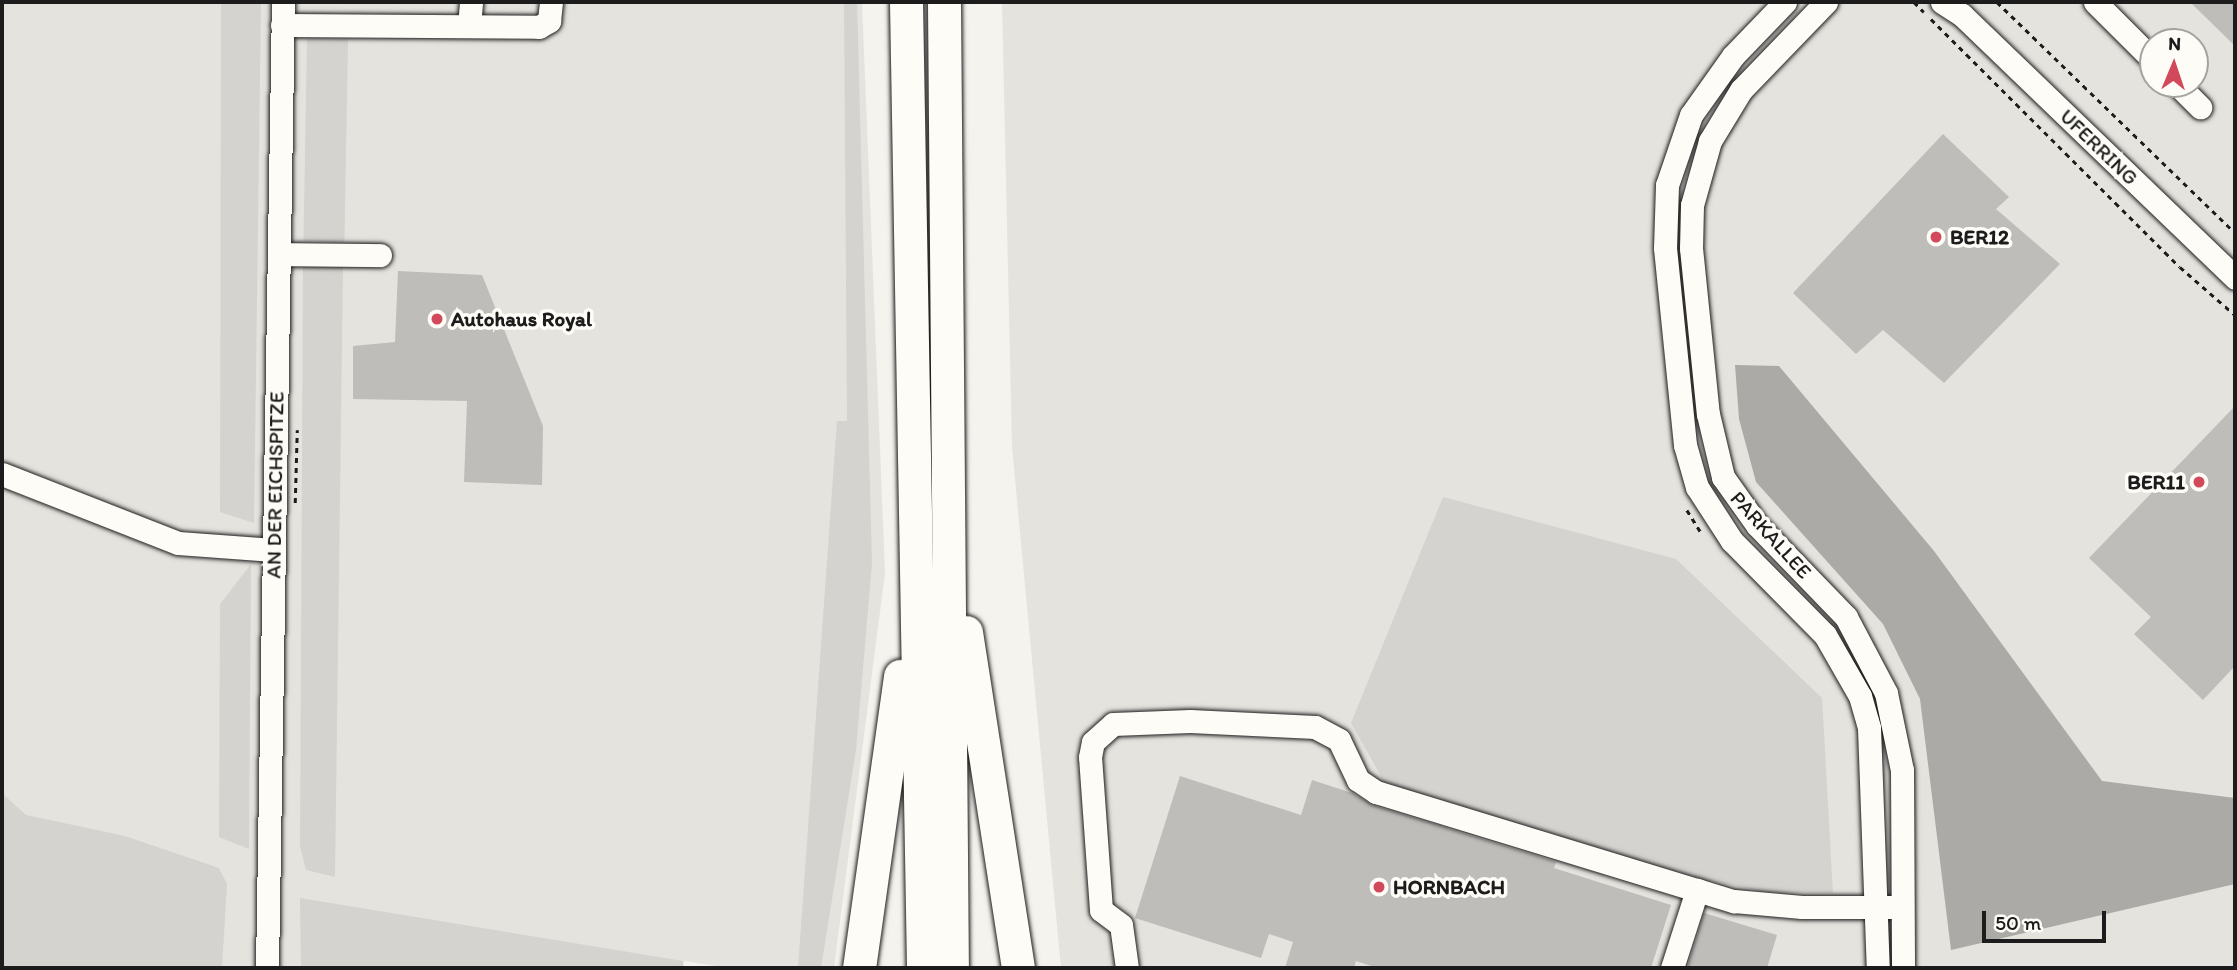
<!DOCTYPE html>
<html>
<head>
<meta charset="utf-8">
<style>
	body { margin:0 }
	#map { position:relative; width:2237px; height:970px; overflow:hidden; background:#f4f3ee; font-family:Itim,sans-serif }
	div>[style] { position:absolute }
	.built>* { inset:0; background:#e4e3de }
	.green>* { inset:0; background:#d4d3cf; transform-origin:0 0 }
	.water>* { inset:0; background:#abaaa6 }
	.building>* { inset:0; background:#bebdba }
	.path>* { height:2.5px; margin-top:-1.25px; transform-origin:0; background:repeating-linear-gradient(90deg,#1c1c1c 0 5px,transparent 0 10px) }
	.roads { filter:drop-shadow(0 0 2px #1c1c1c) drop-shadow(0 0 2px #1c1c1c) }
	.minor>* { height:23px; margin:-11.5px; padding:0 11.5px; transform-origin:11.5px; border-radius:11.5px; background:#fdfcf7 }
	.highway>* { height:33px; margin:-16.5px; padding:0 16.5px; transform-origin:16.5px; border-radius:16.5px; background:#fdfcf7 }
	.dots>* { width:19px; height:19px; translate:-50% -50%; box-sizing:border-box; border:4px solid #fdfcf7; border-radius:50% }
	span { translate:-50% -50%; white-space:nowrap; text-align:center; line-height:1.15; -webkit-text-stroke:7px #fdfcf7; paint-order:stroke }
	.street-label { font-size:21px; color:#1c1c1c }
	.poi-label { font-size:21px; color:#1c1c1c; font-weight:700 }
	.left { translate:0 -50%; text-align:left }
	.right { translate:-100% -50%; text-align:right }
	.frame { position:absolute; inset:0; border:4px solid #1c1c1c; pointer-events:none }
	.north { position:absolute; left:2139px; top:28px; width:70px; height:70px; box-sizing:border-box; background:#fdfcf7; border:2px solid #a3a29f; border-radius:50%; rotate:2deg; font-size:19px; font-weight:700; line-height:28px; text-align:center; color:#1c1c1c }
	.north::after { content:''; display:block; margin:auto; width:24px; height:32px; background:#d1495b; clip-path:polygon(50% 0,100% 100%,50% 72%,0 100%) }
	.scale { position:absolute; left:1982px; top:911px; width:124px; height:32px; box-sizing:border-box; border:4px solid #1c1c1c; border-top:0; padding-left:9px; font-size:21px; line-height:24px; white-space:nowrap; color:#1c1c1c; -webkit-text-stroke:5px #fdfcf7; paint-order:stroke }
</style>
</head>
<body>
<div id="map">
	<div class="built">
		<i style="clip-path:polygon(2px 2px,862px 2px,885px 573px,834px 968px,729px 968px,684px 961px,683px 968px,2px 968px)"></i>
		<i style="clip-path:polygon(evenodd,1002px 2px,2235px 2px,2235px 968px,1061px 968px,1012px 447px,1002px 2px,2153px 42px,2195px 42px,2195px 84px,2153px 84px,2153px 42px)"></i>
	</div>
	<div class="green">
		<i style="clip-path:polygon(221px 2px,261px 2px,254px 523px,220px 512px)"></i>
		<i style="clip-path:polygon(844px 2px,857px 2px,872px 563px,856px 750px,821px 968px,798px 968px,837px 421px,847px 421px)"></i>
		<i style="left:348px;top:39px;width:203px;height:41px;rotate:91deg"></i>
		<i style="clip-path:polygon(303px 264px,343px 266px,335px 877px,306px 870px,300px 846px)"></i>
		<i style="clip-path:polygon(1443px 497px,1676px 559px,1822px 698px,1833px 893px,1767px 892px,1696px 878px,1387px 787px,1351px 723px)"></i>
		<i style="clip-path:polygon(251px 564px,249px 849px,219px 837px,220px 604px)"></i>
		<i style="clip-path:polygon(2px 793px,26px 815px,125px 836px,219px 868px,227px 884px,222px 968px,2px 968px)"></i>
		<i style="clip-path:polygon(300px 898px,683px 961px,683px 968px,301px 968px)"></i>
	</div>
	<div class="water">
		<i style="clip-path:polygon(1735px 365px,1779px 366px,1934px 551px,2102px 781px,2235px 798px,2235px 884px,1951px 950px,1920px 699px,1883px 624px,1756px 482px,1739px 419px)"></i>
	</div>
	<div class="building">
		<i style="clip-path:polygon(2190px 2px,2235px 2px,2235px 46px)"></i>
		<i style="clip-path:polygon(1943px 134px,2009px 197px,1996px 209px,2060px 264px,1944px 383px,1883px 330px,1856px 354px,1793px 293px)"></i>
		<i style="clip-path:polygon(398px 271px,482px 275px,543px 426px,542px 485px,464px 482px,467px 401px,353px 399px,353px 346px,395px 342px)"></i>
		<i style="clip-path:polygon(2235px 406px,2235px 666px,2203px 700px,2134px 634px,2151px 617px,2089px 558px)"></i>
		<i style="clip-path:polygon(1180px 776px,1301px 815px,1312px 780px,1352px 793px,1372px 805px,1556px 862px,1554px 868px,1671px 905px,1651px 968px,1377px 968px,1356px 961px,1354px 968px,1285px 968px,1293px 942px,1269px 934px,1261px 958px,1135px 918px)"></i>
		<i style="clip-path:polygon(1704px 913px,1777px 935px,1767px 968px,1687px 968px)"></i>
	</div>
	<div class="path">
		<i style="left:1914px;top:2px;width:14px;rotate:45deg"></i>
		<i style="left:1997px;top:2px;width:332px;rotate:44.1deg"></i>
		<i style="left:1931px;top:19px;width:351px;rotate:44.9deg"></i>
		<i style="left:2180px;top:267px;width:73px;rotate:41.1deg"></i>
		<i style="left:295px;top:503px;width:73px;rotate:-88.4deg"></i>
		<i style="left:1687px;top:510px;width:28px;rotate:58deg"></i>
	</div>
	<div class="roads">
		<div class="minor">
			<i style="left:1785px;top:2px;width:75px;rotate:133.9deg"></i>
			<i style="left:1733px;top:56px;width:72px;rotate:125.4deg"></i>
			<i style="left:1691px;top:115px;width:74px;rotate:108.9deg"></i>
			<i style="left:1667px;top:185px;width:63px;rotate:91.8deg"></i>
			<i style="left:1665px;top:248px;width:198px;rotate:84.2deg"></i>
			<i style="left:1685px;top:445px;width:44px;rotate:74.1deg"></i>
			<i style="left:1697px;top:487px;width:64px;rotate:57.1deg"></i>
			<i style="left:1732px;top:541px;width:132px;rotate:45.3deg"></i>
			<i style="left:1825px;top:635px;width:70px;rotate:60.2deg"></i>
			<i style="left:1860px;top:696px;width:33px;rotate:74deg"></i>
			<i style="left:1869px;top:728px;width:240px;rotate:87.9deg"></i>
			<i style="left:1826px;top:2px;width:122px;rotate:134deg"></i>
			<i style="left:1741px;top:90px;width:60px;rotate:121.3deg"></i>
			<i style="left:1710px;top:141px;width:66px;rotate:105.7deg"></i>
			<i style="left:1692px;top:205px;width:43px;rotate:91.3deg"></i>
			<i style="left:1691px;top:248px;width:167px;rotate:84.2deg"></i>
			<i style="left:1708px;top:414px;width:65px;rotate:76.6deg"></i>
			<i style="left:1723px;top:477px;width:59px;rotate:54.7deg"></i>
			<i style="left:1757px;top:525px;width:128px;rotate:45.9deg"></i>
			<i style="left:1846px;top:617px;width:86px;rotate:62.2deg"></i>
			<i style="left:1886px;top:693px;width:79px;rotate:78.3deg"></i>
			<i style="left:1902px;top:770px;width:198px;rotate:89.7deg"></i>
			<i style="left:1942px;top:2px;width:24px;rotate:33deg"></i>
			<i style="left:1962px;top:15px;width:379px;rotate:43.9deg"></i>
			<i style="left:2095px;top:2px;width:82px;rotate:45deg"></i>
			<i style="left:282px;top:25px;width:257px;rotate:0.4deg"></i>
			<i style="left:539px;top:27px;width:12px;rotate:-31deg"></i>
			<i style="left:549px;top:21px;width:19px;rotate:-84deg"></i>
			<i style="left:469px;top:26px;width:24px;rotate:-85deg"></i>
			<i style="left:2177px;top:84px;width:33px;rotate:45deg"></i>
			<i style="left:279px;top:254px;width:101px;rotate:0.6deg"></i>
			<i style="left:2px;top:474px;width:189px;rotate:21.4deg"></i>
			<i style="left:178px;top:543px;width:96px;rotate:4.2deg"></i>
			<i style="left:267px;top:968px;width:966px;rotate:-89.05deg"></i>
			<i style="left:1127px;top:968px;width:43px;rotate:-97.9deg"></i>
			<i style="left:1121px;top:925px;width:25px;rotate:-143deg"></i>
			<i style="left:1101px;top:910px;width:153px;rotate:-94.1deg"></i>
			<i style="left:1090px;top:757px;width:15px;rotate:-79deg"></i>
			<i style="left:1093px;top:742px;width:27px;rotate:-42deg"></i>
			<i style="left:1113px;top:724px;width:77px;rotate:-2.2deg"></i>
			<i style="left:1190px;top:721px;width:125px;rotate:2.7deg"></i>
			<i style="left:1315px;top:727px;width:27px;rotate:28deg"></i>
			<i style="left:1339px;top:740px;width:44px;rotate:64.6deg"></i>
			<i style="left:1358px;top:780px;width:22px;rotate:34deg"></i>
			<i style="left:1376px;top:792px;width:336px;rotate:17deg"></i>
			<i style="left:1697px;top:890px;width:39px;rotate:17deg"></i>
			<i style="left:1734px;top:901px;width:68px;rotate:5deg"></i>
			<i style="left:1802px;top:907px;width:100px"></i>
			<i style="left:1672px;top:968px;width:82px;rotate:-72.2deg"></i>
		</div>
		<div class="highway">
			<i style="left:906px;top:2px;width:966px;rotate:88.99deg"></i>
			<i style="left:944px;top:2px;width:966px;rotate:89.53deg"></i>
			<i style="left:966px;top:632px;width:340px;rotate:81.2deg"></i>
			<i style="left:859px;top:968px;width:295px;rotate:-82deg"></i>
		</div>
	</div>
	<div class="dots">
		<i style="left:1936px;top:237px;background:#d1495b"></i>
		<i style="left:437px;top:319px;background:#d1495b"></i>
		<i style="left:2199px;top:482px;background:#d1495b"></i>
		<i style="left:1379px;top:887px;background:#d1495b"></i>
	</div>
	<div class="street-label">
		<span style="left:2099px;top:147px;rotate:44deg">UFERRING</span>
		<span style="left:275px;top:485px;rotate:-89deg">AN DER EICHSPITZE</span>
		<span style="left:1771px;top:535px;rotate:48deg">PARKALLEE</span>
	</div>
	<div class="poi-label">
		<span class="left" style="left:1950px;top:237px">BER12</span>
		<span class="left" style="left:451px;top:319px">Autohaus Royal</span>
		<span class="right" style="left:2185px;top:482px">BER11</span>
		<span class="left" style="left:1393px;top:887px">HORNBACH</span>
	</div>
	<div class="frame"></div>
	<div class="north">N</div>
	<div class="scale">50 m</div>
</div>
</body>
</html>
